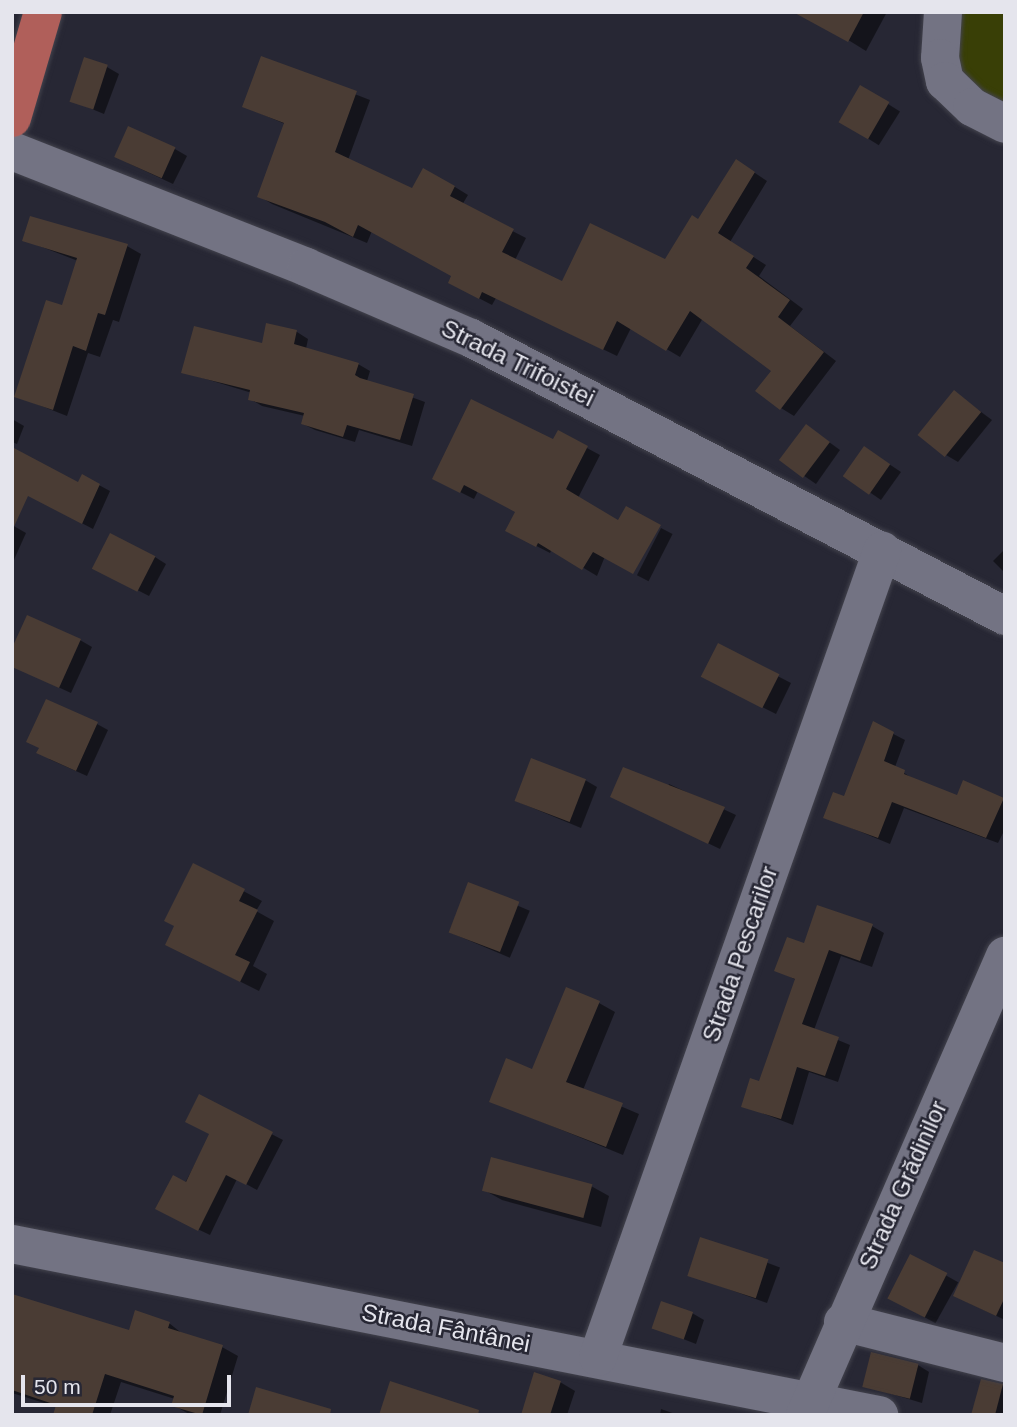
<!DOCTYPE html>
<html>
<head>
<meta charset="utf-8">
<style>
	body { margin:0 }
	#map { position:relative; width:1017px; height:1427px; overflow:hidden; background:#272734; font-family:Helvetica,sans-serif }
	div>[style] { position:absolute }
	.green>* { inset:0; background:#393f06 }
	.shadow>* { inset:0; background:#0007; transform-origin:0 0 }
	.building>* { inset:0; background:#4a3c34; transform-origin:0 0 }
	.roads { filter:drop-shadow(0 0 2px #43434d) drop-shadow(0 0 2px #43434d) }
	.minor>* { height:38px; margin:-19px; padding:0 19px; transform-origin:19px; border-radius:19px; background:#737383 }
	.major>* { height:38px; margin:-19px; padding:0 19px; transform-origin:19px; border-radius:19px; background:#b05f5a }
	span { translate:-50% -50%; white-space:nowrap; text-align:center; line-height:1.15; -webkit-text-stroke:5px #272734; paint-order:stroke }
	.street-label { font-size:24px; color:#e5e5ed }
	.frame { position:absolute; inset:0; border:14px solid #e5e5ed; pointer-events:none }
	.scale { position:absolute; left:21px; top:1375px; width:210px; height:32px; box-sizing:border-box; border:4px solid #e5e5ed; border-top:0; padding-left:9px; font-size:21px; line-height:24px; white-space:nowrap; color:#e5e5ed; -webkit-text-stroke:5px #272734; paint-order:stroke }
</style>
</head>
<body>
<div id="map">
	<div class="green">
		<i style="clip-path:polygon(952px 12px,1005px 12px,1005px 112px,962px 88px)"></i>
	</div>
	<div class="shadow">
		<i style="clip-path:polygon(803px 12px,887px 12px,866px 51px)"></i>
		<i style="clip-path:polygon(262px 58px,370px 100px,348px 160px,413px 190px,423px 171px,455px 187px,468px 195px,462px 205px,526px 238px,515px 260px,563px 283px,666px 262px,749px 169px,767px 181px,730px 242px,766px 265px,759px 276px,803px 309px,790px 326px,836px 361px,794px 416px,781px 408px,774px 371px,703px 318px,680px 357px,631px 328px,617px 356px,496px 298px,492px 305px,463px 290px,454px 275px,372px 231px,367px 243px,272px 204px,259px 196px,285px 124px,245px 107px)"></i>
		<i style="clip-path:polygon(107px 67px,119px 74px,104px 114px,70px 100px)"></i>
		<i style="left:861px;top:87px;width:46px;height:40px;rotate:32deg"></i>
		<i style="clip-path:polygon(175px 149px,187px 156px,173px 184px,128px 163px)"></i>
		<i style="clip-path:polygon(24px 240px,127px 246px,141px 254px,119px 322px,113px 320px,100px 357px,88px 353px,67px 416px,16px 396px,64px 307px,78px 261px)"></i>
		<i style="clip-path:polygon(267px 325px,297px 332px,308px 339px,306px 349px,358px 364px,370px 371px,367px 381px,425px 402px,412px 446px,359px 430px,355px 442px,315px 430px,303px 424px,305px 416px,262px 406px,250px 399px,252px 393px,183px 372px,263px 345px)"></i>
		<i style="clip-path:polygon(954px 392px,992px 420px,958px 462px,946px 455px)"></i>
		<i style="clip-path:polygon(12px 419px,24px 426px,17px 444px,12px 442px)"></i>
		<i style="clip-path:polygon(559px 433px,600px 455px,578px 498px,619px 522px,597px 576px,552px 549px,550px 553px,521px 538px,517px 512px,478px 491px,474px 499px,448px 486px,554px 441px)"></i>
		<i style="clip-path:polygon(818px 434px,840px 450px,816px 484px,781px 460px)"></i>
		<i style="clip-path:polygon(877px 456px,901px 472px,881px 500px,846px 476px)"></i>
		<i style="clip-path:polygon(82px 476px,110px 491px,93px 529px,26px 494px,78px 484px)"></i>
		<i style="clip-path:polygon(12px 525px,26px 533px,13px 562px,12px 562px)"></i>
		<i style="left:661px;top:528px;width:13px;height:53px;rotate:27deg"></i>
		<i style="clip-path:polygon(1005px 549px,1005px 573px,993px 561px)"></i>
		<i style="clip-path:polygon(155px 557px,166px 564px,149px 596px,106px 574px)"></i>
		<i style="clip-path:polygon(80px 640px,92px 647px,71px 693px,12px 666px)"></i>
		<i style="clip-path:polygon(719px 646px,791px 683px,776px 714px,715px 683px)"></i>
		<i style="clip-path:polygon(97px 724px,108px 730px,87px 776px,49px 759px)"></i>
		<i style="clip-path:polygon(874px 724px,905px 740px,895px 767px,915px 780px,958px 797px,964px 783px,1005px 801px,1005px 829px,998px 843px,904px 808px,890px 844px,825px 817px,845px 798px)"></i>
		<i style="clip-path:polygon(585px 780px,597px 787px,581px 828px,516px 801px)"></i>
		<i style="clip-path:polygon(669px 784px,736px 815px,720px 849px,624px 803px,667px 789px)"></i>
		<i style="clip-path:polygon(194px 865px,262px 901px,256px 911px,274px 921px,253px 966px,267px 974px,259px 991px,185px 954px,176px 926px)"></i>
		<i style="left:469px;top:885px;width:66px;height:51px;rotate:23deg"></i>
		<i style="clip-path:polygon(872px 926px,884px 933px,872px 967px,841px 956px,814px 1030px,850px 1045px,838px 1082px,809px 1072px,793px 1125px,744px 1106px,760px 1083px,796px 980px,777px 970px,805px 945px)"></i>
		<i style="clip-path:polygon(599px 1003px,615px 1012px,583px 1090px,639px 1114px,623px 1155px,491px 1101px,533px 1071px)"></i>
		<i style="clip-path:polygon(200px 1097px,283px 1140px,257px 1190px,237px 1179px,210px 1235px,168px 1215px,211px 1134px)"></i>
		<i style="clip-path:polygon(591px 1186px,609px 1196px,601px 1227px,502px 1200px,484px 1190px)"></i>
		<i style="left:702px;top:1239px;width:83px;height:38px;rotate:20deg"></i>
		<i style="left:911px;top:1256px;width:54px;height:47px;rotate:29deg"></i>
		<i style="clip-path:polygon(1005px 1265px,1005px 1320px,967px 1302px)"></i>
		<i style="clip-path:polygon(12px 1296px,130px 1332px,169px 1323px,184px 1335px,222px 1347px,238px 1356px,220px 1415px,189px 1414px,173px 1405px,175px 1399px,121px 1382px,110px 1415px,55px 1415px,57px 1407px,12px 1393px)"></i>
		<i style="clip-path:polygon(692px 1313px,704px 1320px,696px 1344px,655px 1328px)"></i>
		<i style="clip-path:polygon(918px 1365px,929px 1372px,922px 1403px,865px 1386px)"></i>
		<i style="clip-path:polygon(982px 1381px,1005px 1385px,1005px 1415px,973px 1415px)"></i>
		<i style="clip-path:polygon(560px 1382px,575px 1391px,567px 1415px,523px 1415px)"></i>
		<i style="clip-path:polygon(661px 1409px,678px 1415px,660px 1415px)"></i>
	</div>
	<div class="building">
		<i style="clip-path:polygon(793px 12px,864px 12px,848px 42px)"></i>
		<i style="clip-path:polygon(261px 56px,357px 91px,335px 152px,412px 188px,423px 168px,455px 186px,450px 196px,514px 229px,502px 252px,562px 281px,590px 223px,665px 259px,692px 215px,698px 219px,736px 159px,755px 172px,718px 233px,754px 256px,746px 268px,790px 300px,778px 317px,824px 352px,780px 410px,755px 391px,771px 371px,690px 311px,666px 351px,617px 321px,603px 350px,482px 292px,479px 299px,448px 283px,451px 276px,358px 225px,353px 237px,325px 222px,257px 197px,284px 123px,242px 107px)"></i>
		<i style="left:84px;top:57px;width:25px;height:47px;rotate:18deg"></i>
		<i style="left:860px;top:85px;width:34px;height:43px;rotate:30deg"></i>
		<i style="left:128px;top:126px;width:52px;height:34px;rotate:24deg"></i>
		<i style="clip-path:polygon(30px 216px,128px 244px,105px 315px,98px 313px,86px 351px,73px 346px,53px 410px,14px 397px,46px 300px,62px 305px,77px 258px,22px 241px)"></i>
		<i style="clip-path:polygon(266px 323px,297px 330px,294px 344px,359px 363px,355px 375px,360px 378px,414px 394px,400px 440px,347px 425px,343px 437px,301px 424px,304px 413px,248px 400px,250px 390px,181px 373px,194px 326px,262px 343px)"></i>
		<i style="left:954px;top:390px;width:35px;height:58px;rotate:39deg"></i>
		<i style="clip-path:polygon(471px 399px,553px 439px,558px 430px,588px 446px,566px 489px,618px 520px,626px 506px,661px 525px,633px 574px,593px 552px,582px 570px,538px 543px,536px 547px,505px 531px,515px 512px,464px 485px,460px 493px,432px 479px)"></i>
		<i style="left:806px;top:424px;width:30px;height:45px;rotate:37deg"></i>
		<i style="left:864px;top:446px;width:32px;height:37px;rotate:35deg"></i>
		<i style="clip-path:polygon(12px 447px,78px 482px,82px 474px,100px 484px,82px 524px,28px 496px,12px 531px)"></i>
		<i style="left:110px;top:533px;width:51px;height:40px;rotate:27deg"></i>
		<i style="clip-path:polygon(27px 615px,81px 639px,59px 688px,12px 667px,12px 648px)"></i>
		<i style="left:718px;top:643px;width:69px;height:38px;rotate:27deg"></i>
		<i style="clip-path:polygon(46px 699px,98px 722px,76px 771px,36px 753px,39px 748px,26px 742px)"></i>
		<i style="clip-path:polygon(873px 721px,894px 732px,884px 761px,905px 770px,904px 774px,957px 795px,963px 780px,1004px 798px,986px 838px,892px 802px,878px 838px,823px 818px,833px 792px,844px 796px)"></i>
		<i style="left:531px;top:758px;width:59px;height:46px;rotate:21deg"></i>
		<i style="clip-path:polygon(623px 767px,725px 807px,708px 844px,610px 797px)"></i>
		<i style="clip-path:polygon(193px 863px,245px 889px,239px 901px,258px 910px,235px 955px,250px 962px,240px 982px,165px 945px,174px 926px,164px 921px)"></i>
		<i style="left:468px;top:882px;width:55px;height:54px;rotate:21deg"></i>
		<i style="clip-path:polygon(817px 905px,873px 924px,860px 961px,829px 950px,802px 1024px,839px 1037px,825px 1076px,797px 1067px,781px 1119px,741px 1107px,750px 1078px,759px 1081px,795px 979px,774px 971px,787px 937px,804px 943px)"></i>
		<i style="clip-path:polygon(566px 987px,600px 1001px,566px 1082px,623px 1103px,606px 1147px,489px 1102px,506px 1058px,532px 1069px)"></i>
		<i style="clip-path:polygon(199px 1094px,273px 1132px,246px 1185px,226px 1175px,198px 1231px,155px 1209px,173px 1175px,186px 1182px,209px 1134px,185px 1122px)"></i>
		<i style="left:491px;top:1157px;width:105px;height:35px;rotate:15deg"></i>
		<i style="left:700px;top:1237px;width:72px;height:41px;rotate:18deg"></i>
		<i style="clip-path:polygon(974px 1250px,1005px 1263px,1005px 1297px,996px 1316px,953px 1296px)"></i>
		<i style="left:910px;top:1254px;width:42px;height:50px;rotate:27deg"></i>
		<i style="clip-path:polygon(12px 1294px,129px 1330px,135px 1310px,170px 1322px,168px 1328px,223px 1345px,202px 1415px,171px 1406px,174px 1396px,105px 1374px,92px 1415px,53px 1415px,56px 1405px,12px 1390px)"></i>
		<i style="left:661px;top:1301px;width:34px;height:29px;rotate:19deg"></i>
		<i style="left:871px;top:1352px;width:49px;height:36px;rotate:14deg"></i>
		<i style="clip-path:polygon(534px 1372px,561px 1381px,550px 1415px,521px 1415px)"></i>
		<i style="clip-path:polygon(981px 1379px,1003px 1384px,995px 1415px,971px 1415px)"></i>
		<i style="clip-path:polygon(390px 1381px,479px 1410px,478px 1415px,379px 1415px)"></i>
		<i style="clip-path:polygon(256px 1387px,331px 1409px,330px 1415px,248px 1415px)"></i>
	</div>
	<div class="roads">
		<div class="minor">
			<i style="left:943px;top:12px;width:46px;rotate:93.7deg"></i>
			<i style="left:940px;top:58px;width:24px;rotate:78deg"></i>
			<i style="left:945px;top:81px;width:37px;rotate:44deg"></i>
			<i style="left:972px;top:107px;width:37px;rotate:27deg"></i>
			<i style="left:12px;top:151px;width:316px;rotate:21.5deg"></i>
			<i style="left:306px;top:267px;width:180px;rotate:23.3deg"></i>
			<i style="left:471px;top:338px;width:602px;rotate:27.5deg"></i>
			<i style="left:12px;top:1244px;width:884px;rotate:11.16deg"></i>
			<i style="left:843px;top:1322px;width:167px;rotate:14.2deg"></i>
			<i style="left:598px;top:1357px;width:855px;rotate:-70.59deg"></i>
			<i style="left:805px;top:1415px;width:501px;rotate:-66.46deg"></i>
		</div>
		<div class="major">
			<i style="left:12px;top:118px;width:110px;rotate:-73.7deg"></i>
		</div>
	</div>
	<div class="street-label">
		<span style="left:518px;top:363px;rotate:26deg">Strada Trifoistei</span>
		<span style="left:740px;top:954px;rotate:-71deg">Strada Pescarilor</span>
		<span style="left:903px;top:1185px;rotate:-66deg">Strada Grădinilor</span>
		<span style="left:446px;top:1328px;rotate:11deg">Strada Fântânei</span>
	</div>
	<div class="frame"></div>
	<div class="scale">50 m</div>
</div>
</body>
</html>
